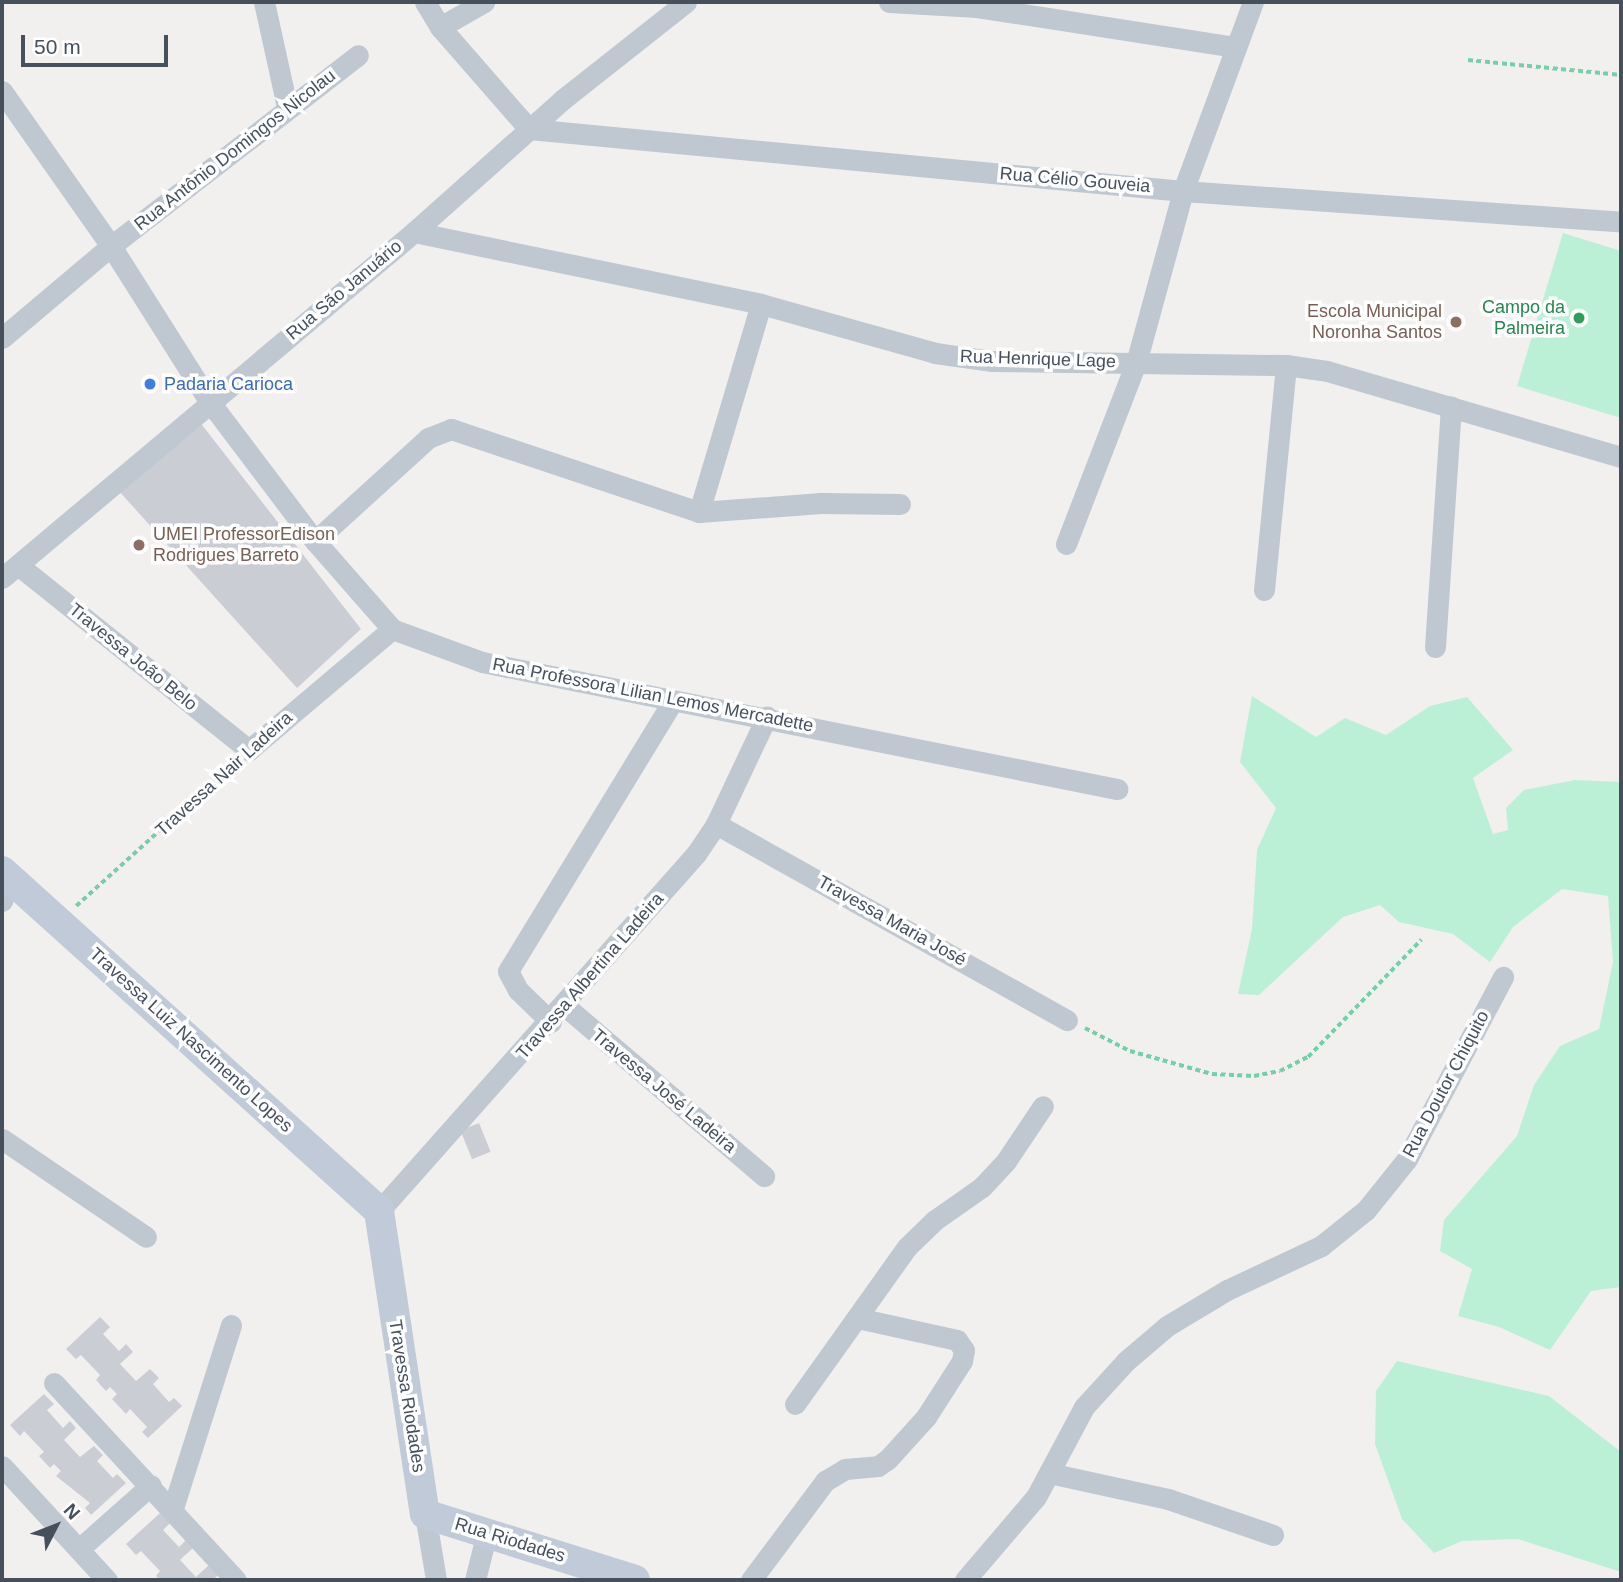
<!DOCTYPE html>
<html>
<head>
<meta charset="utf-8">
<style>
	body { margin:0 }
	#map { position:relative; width:1623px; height:1582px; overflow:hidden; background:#f2efef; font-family:Helvetica,sans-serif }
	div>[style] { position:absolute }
	.green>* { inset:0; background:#bcf0d6 }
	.building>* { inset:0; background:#cbcdd5; transform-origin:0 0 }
	.path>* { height:3.5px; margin-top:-1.75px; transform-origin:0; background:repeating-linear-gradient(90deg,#73d0ab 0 5px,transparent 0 8.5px) }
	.street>* { height:21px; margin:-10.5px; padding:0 10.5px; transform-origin:10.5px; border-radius:10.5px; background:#bfc8d1 }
	.secondary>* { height:30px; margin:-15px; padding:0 15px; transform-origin:15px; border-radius:15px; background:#c1cad9 }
	.dots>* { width:19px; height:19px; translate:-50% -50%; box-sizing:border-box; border:4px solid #fff; border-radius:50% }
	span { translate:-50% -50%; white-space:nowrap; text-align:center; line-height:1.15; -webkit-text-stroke:7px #fff; paint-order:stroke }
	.street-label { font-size:18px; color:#46505d }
	.leisure-label { font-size:18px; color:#27864d }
	.right { translate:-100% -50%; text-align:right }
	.education-label { font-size:18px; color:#785e54 }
	.left { translate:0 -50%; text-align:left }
	.shop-label { font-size:18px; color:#366cbe }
	.frame { position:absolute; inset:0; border:4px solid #46505d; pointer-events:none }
	.north { position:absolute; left:21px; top:1491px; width:70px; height:70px; -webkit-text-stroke:5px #fff; paint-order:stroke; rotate:48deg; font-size:19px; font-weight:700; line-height:28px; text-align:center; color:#46505d }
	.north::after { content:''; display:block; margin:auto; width:24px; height:32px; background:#46505d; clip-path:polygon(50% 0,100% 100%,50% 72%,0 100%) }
	.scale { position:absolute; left:21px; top:35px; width:147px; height:32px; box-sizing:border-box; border:4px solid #46505d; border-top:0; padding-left:9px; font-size:21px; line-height:24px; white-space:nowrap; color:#46505d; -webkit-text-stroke:5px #fff; paint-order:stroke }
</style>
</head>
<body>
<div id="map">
	<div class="green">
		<i style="clip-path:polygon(1563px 233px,1621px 251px,1621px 418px,1517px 386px)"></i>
		<i style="clip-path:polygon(1252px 696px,1316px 737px,1345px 718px,1386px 735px,1430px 706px,1467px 697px,1513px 750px,1473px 778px,1493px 834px,1508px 830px,1506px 808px,1524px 790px,1575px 780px,1621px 782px,1621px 1287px,1591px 1291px,1550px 1350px,1499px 1327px,1458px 1316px,1472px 1269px,1440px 1251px,1444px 1220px,1517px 1136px,1534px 1085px,1560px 1046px,1599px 1029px,1613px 962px,1608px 896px,1562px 889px,1513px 927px,1490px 962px,1453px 934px,1399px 922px,1380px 905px,1343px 917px,1259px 995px,1238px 994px,1252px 929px,1257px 850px,1276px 808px,1240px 762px)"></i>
		<i style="clip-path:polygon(1397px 1361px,1549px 1396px,1621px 1452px,1621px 1572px,1518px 1539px,1462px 1541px,1434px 1553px,1402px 1519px,1375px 1444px,1376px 1391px)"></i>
	</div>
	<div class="building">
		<i style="clip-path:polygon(199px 421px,361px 629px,297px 688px,118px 490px)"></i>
		<i style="left:479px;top:1123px;width:31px;height:20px;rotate:68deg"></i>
		<i style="clip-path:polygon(100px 1317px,110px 1327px,103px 1334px,119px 1351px,126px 1344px,133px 1352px,120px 1364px,136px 1381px,150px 1369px,159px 1378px,153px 1384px,169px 1402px,174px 1398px,182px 1406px,148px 1438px,142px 1432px,147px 1427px,130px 1409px,126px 1414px,112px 1399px,117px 1394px,110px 1387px,106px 1391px,96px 1380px,100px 1375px,81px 1355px,76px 1359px,66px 1349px)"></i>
		<i style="clip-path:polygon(44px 1394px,54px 1404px,47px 1410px,63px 1428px,70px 1421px,76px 1428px,64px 1440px,80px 1457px,94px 1446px,103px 1455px,97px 1461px,113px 1478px,117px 1474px,126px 1483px,91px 1515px,85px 1508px,90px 1503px,56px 1476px,61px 1471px,54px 1464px,50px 1468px,39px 1456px,44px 1452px,24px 1431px,20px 1436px,10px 1425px)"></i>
		<i style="clip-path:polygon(160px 1513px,170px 1523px,163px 1530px,179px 1547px,186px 1540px,193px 1548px,180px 1560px,196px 1577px,210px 1564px,219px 1574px,213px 1580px,160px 1580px,156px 1576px,160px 1571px,141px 1551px,136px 1555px,126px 1544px)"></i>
	</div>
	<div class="path">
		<i style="left:1468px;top:60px;width:154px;rotate:5.6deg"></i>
		<i style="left:76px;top:906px;width:213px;rotate:-42.1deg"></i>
		<i style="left:1085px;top:1028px;width:51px;rotate:27.1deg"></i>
		<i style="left:1130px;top:1051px;width:85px;rotate:15.7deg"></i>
		<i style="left:1212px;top:1074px;width:42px;rotate:2.7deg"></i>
		<i style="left:1254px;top:1076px;width:26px;rotate:-11deg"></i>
		<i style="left:1280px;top:1071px;width:31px;rotate:-27deg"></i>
		<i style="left:1308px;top:1057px;width:163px;rotate:-46deg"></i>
	</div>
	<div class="street">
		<i style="left:264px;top:2px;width:107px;rotate:77.6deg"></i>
		<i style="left:425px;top:2px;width:29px;rotate:59deg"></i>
		<i style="left:440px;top:27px;width:135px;rotate:48.9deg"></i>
		<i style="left:529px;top:129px;width:657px;rotate:5.42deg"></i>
		<i style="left:1183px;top:191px;width:439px;rotate:4deg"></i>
		<i style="left:889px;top:2px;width:88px;rotate:3.3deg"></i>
		<i style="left:977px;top:7px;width:262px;rotate:8.8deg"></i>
		<i style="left:440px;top:27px;width:51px;rotate:-29.6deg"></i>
		<i style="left:2px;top:91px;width:189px;rotate:54.9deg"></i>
		<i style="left:111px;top:246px;width:183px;rotate:57.7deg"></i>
		<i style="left:209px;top:401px;width:176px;rotate:52.9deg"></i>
		<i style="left:315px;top:541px;width:117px;rotate:48.8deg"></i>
		<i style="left:392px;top:629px;width:96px;rotate:20.1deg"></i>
		<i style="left:482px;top:662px;width:648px;rotate:11.31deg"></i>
		<i style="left:414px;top:232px;width:354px;rotate:11.7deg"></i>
		<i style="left:761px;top:304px;width:181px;rotate:15.7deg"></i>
		<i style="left:935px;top:353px;width:58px;rotate:8deg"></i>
		<i style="left:992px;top:361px;width:294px;rotate:0.8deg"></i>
		<i style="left:1286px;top:365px;width:41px;rotate:8.3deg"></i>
		<i style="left:1327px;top:371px;width:306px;rotate:16.3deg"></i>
		<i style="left:2px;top:338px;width:143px;rotate:-40.2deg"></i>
		<i style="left:111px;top:246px;width:312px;rotate:-37.7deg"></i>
		<i style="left:699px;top:512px;width:217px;rotate:-73.4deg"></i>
		<i style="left:315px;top:541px;width:153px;rotate:-42.3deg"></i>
		<i style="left:428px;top:438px;width:25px;rotate:-21deg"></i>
		<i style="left:451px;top:429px;width:262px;rotate:18.5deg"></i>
		<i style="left:699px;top:512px;width:122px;rotate:-4.2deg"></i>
		<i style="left:821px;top:503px;width:79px;rotate:0.7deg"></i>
		<i style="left:1066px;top:544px;width:194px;rotate:-68.9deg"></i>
		<i style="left:1136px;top:363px;width:178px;rotate:-74.7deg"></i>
		<i style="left:1183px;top:191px;width:202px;rotate:-69.7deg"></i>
		<i style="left:18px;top:565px;width:296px;rotate:38.7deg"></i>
		<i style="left:249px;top:750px;width:187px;rotate:-40.2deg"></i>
		<i style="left:2px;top:578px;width:538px;rotate:-40.02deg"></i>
		<i style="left:414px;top:232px;width:198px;rotate:-41.7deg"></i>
		<i style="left:562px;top:100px;width:158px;rotate:-38.3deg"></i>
		<i style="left:1264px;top:590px;width:226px;rotate:-84.4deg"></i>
		<i style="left:1435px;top:647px;width:241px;rotate:-86.2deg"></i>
		<i style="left:716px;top:824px;width:402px;rotate:29.2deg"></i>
		<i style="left:2px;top:901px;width:22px;rotate:-69deg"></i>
		<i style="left:565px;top:1006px;width:262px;rotate:40.5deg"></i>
		<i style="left:551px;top:1022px;width:46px;rotate:-135.9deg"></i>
		<i style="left:518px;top:990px;width:21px;rotate:-118deg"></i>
		<i style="left:508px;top:971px;width:315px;rotate:-58.6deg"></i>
		<i style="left:2px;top:1139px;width:174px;rotate:34.2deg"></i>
		<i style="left:379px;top:1211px;width:477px;rotate:-48.4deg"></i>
		<i style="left:696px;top:854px;width:36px;rotate:-56deg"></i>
		<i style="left:716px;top:824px;width:119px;rotate:-64.7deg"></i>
		<i style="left:54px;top:1383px;width:268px;rotate:47.3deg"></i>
		<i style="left:795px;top:1404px;width:193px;rotate:-54.5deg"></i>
		<i style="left:907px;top:1247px;width:39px;rotate:-44deg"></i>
		<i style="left:935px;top:1220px;width:57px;rotate:-35.1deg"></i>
		<i style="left:982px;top:1187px;width:35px;rotate:-47deg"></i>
		<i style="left:1006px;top:1161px;width:66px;rotate:-56.1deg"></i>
		<i style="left:2px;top:1466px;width:155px;rotate:47.4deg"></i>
		<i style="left:1049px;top:1473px;width:122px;rotate:12.3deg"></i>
		<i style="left:1168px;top:1499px;width:111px;rotate:18.9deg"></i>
		<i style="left:173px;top:1508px;width:192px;rotate:-72.4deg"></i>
		<i style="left:425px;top:1514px;width:67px;rotate:80.5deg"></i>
		<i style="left:79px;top:1549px;width:96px;rotate:-41.6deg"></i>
		<i style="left:475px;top:1580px;width:49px;rotate:-76deg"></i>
		<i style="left:751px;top:1580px;width:124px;rotate:-53.2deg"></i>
		<i style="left:825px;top:1481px;width:23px;rotate:-31deg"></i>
		<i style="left:845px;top:1469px;width:33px;rotate:-5deg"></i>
		<i style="left:878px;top:1466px;width:12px;rotate:-35deg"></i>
		<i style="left:888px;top:1459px;width:57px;rotate:-47.9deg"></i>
		<i style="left:926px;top:1417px;width:67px;rotate:-57.3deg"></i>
		<i style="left:962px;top:1361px;width:11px;rotate:-80deg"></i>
		<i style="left:964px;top:1350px;width:12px;rotate:-125deg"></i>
		<i style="left:957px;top:1340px;width:102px;rotate:-167.6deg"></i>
		<i style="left:965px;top:1580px;width:109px;rotate:-49.5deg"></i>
		<i style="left:1036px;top:1497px;width:102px;rotate:-61.9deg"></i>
		<i style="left:1084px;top:1407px;width:62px;rotate:-47.6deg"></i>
		<i style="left:1126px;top:1361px;width:54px;rotate:-40.5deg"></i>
		<i style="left:1167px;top:1326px;width:70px;rotate:-31deg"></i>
		<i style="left:1227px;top:1290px;width:104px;rotate:-25.1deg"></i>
		<i style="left:1321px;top:1246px;width:58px;rotate:-38.7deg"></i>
		<i style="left:1366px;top:1210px;width:65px;rotate:-51.2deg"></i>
		<i style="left:1407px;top:1159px;width:206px;rotate:-62.2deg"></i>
	</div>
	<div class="secondary">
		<i style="left:2px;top:871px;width:508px;rotate:42.05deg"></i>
		<i style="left:379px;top:1211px;width:306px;rotate:81.4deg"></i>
		<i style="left:425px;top:1514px;width:220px;rotate:17.4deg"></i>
	</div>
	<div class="dots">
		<i style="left:1579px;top:318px;background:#2e9e5b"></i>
		<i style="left:1456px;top:322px;background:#8d6e63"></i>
		<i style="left:150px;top:384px;background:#3f7fe0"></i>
		<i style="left:139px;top:545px;background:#8d6e63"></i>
	</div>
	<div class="street-label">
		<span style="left:235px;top:150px;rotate:-38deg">Rua Antônio Domingos Nicolau</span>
		<span style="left:1075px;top:180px;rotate:5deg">Rua Célio Gouveia</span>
		<span style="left:344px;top:290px;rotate:-40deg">Rua São Januário</span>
		<span style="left:1038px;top:359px;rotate:2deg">Rua Henrique Lage</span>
		<span style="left:133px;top:657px;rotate:39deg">Travessa João Belo</span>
		<span style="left:653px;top:695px;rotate:11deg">Rua Professora Lilian Lemos Mercadette</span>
		<span style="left:224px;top:774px;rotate:-42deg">Travessa Nair Ladeira</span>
		<span style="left:892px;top:921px;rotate:29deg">Travessa Maria José</span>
		<span style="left:590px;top:976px;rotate:-49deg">Travessa Albertina Ladeira</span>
		<span style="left:191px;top:1040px;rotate:42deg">Travessa Luiz Nascimento Lopes</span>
		<span style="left:1446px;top:1084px;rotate:-62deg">Rua Doutor Chiquito</span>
		<span style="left:664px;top:1091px;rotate:40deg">Travessa José Ladeira</span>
		<span style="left:407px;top:1396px;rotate:81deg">Travessa Riodades</span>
		<span style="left:510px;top:1540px;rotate:17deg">Rua Riodades</span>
	</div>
	<div class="leisure-label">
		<span class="right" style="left:1565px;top:318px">Campo da<br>Palmeira</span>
	</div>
	<div class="education-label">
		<span class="right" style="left:1442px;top:322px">Escola Municipal<br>Noronha Santos</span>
		<span class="left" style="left:153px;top:545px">UMEI ProfessorEdison<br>Rodrigues Barreto</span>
	</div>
	<div class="shop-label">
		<span class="left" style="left:164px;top:384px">Padaria Carioca</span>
	</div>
	<div class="frame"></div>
	<div class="north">N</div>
	<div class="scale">50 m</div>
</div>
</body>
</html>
